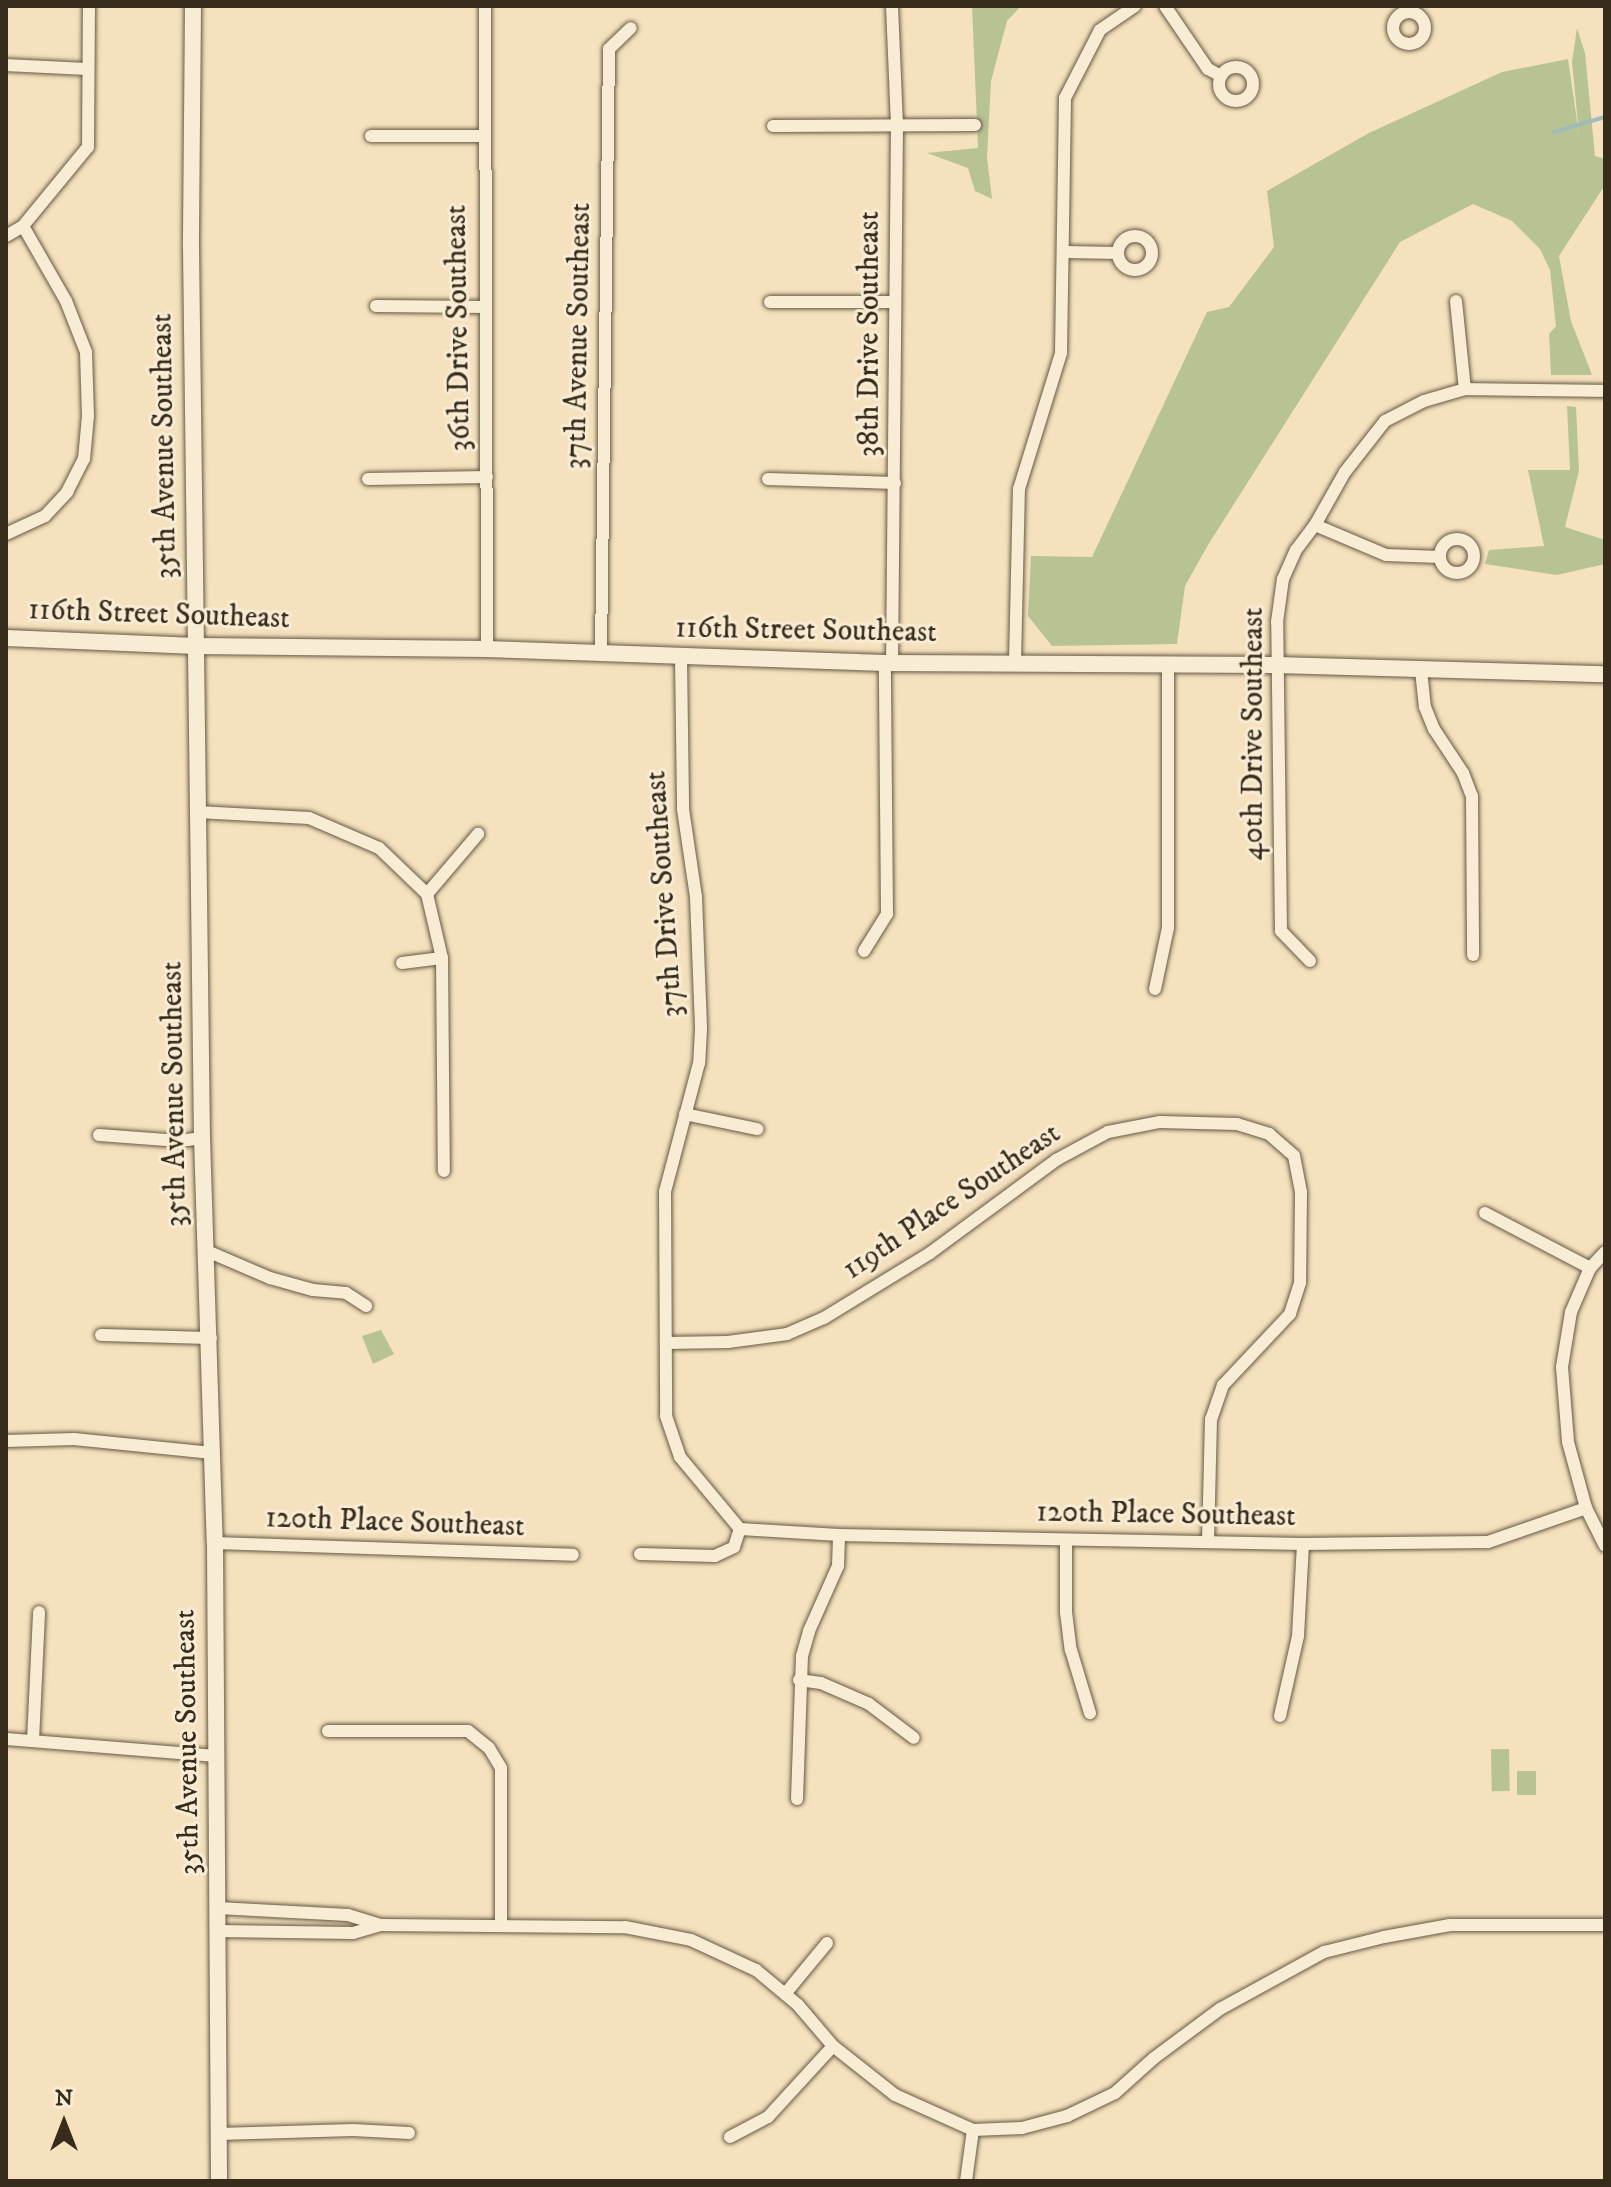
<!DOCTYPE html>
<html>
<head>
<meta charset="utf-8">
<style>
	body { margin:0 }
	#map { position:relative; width:1611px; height:2187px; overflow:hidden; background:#f5e1bd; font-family:"IM FELL DW Pica",serif }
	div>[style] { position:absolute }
	.green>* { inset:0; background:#b8c394; transform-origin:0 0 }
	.stream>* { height:4px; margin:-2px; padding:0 2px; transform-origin:2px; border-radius:2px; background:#a0bbba }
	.roads { filter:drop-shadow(0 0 2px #665944) drop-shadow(0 0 2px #665944) }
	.minor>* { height:12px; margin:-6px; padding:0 6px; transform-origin:6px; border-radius:6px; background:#f8ecd4 }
	.minor>.ring { margin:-6px; padding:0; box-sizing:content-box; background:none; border:12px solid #f8ecd4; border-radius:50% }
	.tertiary>* { height:16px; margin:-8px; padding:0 8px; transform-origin:8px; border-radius:8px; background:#f8ecd4 }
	span { translate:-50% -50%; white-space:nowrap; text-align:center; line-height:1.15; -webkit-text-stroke:6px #f8ecd4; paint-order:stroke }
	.street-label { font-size:30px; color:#372c1c }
	.frame { position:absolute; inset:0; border:8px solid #372c1c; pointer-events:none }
	.north { position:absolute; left:24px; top:2083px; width:80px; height:80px; -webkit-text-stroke:6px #f8ecd4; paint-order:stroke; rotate:0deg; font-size:22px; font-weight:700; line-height:32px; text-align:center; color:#372c1c }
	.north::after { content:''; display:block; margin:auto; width:28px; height:36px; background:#372c1c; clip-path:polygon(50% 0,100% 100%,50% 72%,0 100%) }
</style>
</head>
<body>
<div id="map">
	<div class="green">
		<i style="clip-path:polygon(972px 6px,1021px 6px,1007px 21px,991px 81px,987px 158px,992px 199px,975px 191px,968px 168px,927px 153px,978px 148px)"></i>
		<i style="clip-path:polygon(1577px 28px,1585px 53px,1595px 156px,1605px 159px,1605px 185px,1559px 256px,1571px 321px,1592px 375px,1551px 375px,1549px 334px,1556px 326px,1550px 270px,1540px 249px,1512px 221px,1473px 204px,1400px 242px,1208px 545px,1185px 586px,1177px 644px,1052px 646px,1028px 616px,1031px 556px,1092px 557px,1207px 312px,1229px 307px,1274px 247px,1267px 191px,1369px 133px,1502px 72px,1568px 59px,1579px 134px,1572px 62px)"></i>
		<i style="clip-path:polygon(1567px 406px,1576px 407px,1579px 471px,1565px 527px,1605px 540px,1605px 564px,1557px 575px,1485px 564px,1489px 550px,1544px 546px,1528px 470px,1570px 470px)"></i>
		<i style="clip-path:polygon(381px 1330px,394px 1354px,373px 1364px,362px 1336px)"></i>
		<i style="left:1509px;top:1749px;width:42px;height:18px;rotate:89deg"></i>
		<i style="left:1517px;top:1771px;width:19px;height:24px"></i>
	</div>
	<div class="stream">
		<i style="left:1554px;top:132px;width:53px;rotate:-16.4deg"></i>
	</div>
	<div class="roads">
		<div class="minor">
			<i style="left:485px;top:6px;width:643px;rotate:89.82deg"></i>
			<i style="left:892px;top:6px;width:119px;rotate:87.6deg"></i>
			<i style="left:897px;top:125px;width:538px;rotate:90.53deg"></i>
			<i style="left:1165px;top:6px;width:76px;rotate:55.7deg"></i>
			<i style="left:1208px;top:69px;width:15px;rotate:28deg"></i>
			<i class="ring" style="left:1393px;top:12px;width:20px;height:20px"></i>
			<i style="left:6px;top:65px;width:80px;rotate:2.9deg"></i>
			<i class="ring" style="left:1219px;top:67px;width:22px;height:22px"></i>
			<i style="left:773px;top:126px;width:202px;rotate:-0.3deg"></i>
			<i style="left:371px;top:136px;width:113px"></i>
			<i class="ring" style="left:1118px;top:236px;width:22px;height:22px"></i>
			<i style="left:6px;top:236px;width:20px;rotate:-30deg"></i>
			<i style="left:23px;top:226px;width:102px;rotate:-50.6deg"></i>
			<i style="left:88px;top:147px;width:141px;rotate:-89.6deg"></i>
			<i style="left:1065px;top:252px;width:53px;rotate:1.1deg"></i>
			<i style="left:1456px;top:301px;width:88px;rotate:84.2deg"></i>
			<i style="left:770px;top:302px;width:125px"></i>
			<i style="left:376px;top:306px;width:108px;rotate:0.5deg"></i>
			<i style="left:368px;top:479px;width:119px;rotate:-1deg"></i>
			<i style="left:768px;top:479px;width:127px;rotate:1.8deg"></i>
			<i style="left:1315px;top:525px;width:77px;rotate:22.9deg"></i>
			<i style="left:1386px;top:555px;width:54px;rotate:2.1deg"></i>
			<i style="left:6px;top:534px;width:43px;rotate:-24.8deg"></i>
			<i style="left:45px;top:516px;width:33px;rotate:-47deg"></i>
			<i style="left:67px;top:492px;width:37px;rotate:-63deg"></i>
			<i style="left:84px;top:459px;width:43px;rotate:-84.7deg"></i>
			<i style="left:88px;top:416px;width:64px;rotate:-91.8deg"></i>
			<i style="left:86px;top:352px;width:55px;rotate:-111.4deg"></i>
			<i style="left:66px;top:301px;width:86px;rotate:-119.8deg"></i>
			<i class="ring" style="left:1440px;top:539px;width:22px;height:22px"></i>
			<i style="left:601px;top:653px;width:604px;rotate:-89.24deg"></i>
			<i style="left:609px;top:49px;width:30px;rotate:-44deg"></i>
			<i style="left:681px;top:658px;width:151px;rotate:89.2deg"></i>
			<i style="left:683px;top:809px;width:89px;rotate:81.6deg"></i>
			<i style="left:696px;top:897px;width:132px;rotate:87.8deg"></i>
			<i style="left:701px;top:1029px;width:34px;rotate:93deg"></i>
			<i style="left:699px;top:1063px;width:133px;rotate:104.8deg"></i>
			<i style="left:665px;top:1192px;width:224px;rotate:89.7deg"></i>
			<i style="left:666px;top:1416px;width:43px;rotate:71.1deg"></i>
			<i style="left:680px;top:1457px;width:94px;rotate:50.2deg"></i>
			<i style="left:1015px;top:662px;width:173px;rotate:-88.7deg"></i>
			<i style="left:1019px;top:489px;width:142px;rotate:-72.8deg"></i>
			<i style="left:1061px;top:353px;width:255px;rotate:-89.1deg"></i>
			<i style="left:1065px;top:98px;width:76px;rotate:-62.8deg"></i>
			<i style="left:1100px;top:30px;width:42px;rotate:-34.4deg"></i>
			<i style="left:1421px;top:670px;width:37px;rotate:84deg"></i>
			<i style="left:1425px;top:707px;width:24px;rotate:68deg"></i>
			<i style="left:1434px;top:729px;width:53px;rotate:56.6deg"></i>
			<i style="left:1463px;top:773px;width:25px;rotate:69deg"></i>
			<i style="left:1472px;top:796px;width:159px;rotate:89.6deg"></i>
			<i style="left:198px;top:812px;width:111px;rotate:3.1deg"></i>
			<i style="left:309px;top:818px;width:76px;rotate:23.2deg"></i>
			<i style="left:379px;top:848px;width:66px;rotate:43.8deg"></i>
			<i style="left:427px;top:894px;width:66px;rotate:76.8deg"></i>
			<i style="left:442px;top:958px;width:213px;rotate:89.5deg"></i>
			<i style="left:427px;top:894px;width:79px;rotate:-49.6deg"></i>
			<i style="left:864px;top:951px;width:44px;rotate:-58.1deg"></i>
			<i style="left:887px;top:914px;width:251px;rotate:-90.5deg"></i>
			<i style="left:1310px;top:961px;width:42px;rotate:-134deg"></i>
			<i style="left:1281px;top:931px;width:309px;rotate:-90.7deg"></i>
			<i style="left:1277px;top:622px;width:43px;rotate:-82.1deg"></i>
			<i style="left:1283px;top:579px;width:32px;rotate:-66deg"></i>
			<i style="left:1296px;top:550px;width:31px;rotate:-53deg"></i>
			<i style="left:1315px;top:525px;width:61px;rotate:-60.5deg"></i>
			<i style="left:1345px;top:472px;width:65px;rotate:-51.9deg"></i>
			<i style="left:1385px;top:421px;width:44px;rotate:-27.1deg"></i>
			<i style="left:1424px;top:401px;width:43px;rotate:-16.3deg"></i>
			<i style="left:1465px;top:389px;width:140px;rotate:0.8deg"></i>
			<i style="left:402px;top:963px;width:40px;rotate:-7.1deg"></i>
			<i style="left:1155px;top:989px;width:62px;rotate:-78deg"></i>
			<i style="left:1168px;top:928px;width:264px;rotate:-90deg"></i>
			<i style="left:685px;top:1114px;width:74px;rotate:11.8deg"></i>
			<i style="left:99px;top:1135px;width:81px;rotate:4.2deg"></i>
			<i style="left:180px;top:1141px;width:22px;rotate:-8deg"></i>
			<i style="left:1485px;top:1213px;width:119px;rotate:27.6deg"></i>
			<i style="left:207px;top:1251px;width:69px;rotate:23.2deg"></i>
			<i style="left:270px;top:1278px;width:45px;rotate:15.6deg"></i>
			<i style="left:313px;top:1290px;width:33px;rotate:5deg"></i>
			<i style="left:346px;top:1293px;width:24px;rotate:33deg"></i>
			<i style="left:1605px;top:1252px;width:22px;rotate:133deg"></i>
			<i style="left:1590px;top:1268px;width:48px;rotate:113.4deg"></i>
			<i style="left:1571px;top:1312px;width:56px;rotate:99.3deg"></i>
			<i style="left:1562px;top:1367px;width:75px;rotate:85.4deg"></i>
			<i style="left:1568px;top:1442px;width:68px;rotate:74.7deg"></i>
			<i style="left:1586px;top:1508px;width:42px;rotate:63.4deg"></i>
			<i style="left:101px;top:1335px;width:110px;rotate:1.6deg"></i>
			<i style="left:666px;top:1343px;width:62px;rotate:-0.9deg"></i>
			<i style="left:728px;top:1342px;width:60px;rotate:-7.7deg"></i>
			<i style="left:787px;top:1334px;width:40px;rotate:-23.4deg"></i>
			<i style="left:824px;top:1318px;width:124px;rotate:-31.5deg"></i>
			<i style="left:930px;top:1253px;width:157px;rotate:-36.4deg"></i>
			<i style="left:1056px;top:1160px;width:59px;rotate:-28.3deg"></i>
			<i style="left:1108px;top:1132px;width:53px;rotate:-10.9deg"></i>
			<i style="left:1160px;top:1122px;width:77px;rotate:1.5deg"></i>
			<i style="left:1237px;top:1124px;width:34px;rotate:17deg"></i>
			<i style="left:1269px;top:1134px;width:33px;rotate:41deg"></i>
			<i style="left:1294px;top:1156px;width:37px;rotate:79deg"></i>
			<i style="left:1301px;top:1192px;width:91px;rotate:90.6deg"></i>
			<i style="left:1300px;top:1283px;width:33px;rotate:108deg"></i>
			<i style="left:1290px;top:1314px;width:98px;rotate:133.3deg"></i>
			<i style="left:1223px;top:1385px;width:36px;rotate:109deg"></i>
			<i style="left:1211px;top:1419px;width:121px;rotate:91.4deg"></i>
			<i style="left:6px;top:1441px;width:68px;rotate:-1.7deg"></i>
			<i style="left:74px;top:1439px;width:139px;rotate:5.8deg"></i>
			<i style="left:740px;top:1529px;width:99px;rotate:3.5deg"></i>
			<i style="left:839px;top:1535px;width:464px;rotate:1.1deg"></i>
			<i style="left:1303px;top:1544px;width:185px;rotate:-0.6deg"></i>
			<i style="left:1488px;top:1542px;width:104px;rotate:-19.1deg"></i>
			<i style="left:1066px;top:1540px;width:72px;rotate:90deg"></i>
			<i style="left:1066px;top:1612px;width:38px;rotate:83deg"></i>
			<i style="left:1071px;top:1650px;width:66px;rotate:73.2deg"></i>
			<i style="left:215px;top:1543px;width:358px;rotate:1.9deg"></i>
			<i style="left:640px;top:1554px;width:75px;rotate:1.5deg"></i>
			<i style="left:715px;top:1556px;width:21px;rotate:-25deg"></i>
			<i style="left:734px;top:1547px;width:19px;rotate:-72deg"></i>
			<i style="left:799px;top:1680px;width:22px;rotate:8deg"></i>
			<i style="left:821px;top:1683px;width:52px;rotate:23.6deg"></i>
			<i style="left:869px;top:1704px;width:56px;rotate:37.1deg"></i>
			<i style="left:1280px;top:1716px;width:82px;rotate:-77.3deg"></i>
			<i style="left:1298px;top:1636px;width:92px;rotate:-86.9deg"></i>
			<i style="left:328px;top:1731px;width:140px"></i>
			<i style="left:468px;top:1731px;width:27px;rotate:39deg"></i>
			<i style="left:489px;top:1748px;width:23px;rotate:59deg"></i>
			<i style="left:501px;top:1768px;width:157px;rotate:90deg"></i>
			<i style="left:6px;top:1739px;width:211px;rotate:4.6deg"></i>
			<i style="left:33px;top:1741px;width:129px;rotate:-87.3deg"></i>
			<i style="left:797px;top:1799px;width:143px;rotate:-88deg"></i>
			<i style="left:802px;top:1656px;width:26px;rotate:-74deg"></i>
			<i style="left:809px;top:1631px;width:71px;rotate:-66deg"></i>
			<i style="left:838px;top:1566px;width:31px;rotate:-88deg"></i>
			<i style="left:218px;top:1908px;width:130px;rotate:3.1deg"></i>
			<i style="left:348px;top:1915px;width:34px;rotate:17deg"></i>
			<i style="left:219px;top:1931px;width:134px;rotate:0.9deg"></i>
			<i style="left:353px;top:1933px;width:29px;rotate:-16deg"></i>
			<i style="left:381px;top:1925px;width:244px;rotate:0.5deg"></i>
			<i style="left:625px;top:1927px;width:67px;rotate:11.1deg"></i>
			<i style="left:691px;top:1940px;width:72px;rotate:24.8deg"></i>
			<i style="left:756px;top:1970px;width:55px;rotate:39.8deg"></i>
			<i style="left:798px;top:2005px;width:54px;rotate:49.5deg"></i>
			<i style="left:833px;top:2046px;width:79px;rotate:38.3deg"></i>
			<i style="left:895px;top:2095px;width:85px;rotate:24.2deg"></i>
			<i style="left:973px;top:2130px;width:49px;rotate:-2.3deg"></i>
			<i style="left:1022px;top:2128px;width:47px;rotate:-14.9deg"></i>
			<i style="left:1067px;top:2116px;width:53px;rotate:-25.6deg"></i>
			<i style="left:1115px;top:2093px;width:52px;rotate:-41.9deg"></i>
			<i style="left:1154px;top:2058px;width:82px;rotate:-36.6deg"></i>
			<i style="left:1220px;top:2009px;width:119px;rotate:-28.7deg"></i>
			<i style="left:1324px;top:1952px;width:62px;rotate:-14deg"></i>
			<i style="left:1384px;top:1937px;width:67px;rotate:-10.3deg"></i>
			<i style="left:1450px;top:1925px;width:155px"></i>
			<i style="left:785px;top:1994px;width:66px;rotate:-50.5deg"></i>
			<i style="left:219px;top:2134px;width:134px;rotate:-1.7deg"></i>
			<i style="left:353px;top:2130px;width:56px;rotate:3.1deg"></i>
			<i style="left:730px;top:2137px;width:43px;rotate:-27.8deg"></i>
			<i style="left:768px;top:2117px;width:96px;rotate:-47.5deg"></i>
			<i style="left:966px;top:2181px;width:51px;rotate:-82.2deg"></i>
		</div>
		<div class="tertiary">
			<i style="left:193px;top:6px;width:241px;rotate:90.5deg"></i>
			<i style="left:191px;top:247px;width:565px;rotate:89.29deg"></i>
			<i style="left:198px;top:812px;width:326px;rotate:89.3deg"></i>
			<i style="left:202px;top:1138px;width:405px;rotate:88.2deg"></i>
			<i style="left:215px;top:1543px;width:638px;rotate:89.64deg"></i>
			<i style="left:6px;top:638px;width:190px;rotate:2.4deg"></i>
			<i style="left:196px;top:646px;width:291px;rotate:0.6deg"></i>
			<i style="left:487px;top:649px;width:398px;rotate:2deg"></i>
			<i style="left:885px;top:663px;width:391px;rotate:0.3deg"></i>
			<i style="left:1276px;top:665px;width:329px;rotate:1.6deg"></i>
		</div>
	</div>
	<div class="street-label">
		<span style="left:459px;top:328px;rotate:-91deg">36th Drive Southeast</span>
		<span style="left:870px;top:334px;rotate:-90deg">38th Drive Southeast</span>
		<span style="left:579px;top:336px;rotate:-89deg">37th Avenue Southeast</span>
		<span style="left:165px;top:446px;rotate:-91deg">35th Avenue Southeast</span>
		<span style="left:159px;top:615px;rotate:2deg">116th Street Southeast</span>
		<span style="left:806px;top:631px;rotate:1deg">116th Street Southeast</span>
		<span style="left:1254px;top:734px;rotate:-90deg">40th Drive Southeast</span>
		<span style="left:665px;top:894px;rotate:-94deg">37th Drive Southeast</span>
		<span style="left:175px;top:1094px;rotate:-91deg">35th Avenue Southeast</span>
		<span style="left:952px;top:1202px;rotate:-34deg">119th Place Southeast</span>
		<span style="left:1166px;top:1515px;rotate:1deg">120th Place Southeast</span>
		<span style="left:395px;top:1523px;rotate:2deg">120th Place Southeast</span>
		<span style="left:188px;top:1742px;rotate:-91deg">35th Avenue Southeast</span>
	</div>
	<div class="frame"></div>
	<div class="north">N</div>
</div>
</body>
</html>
